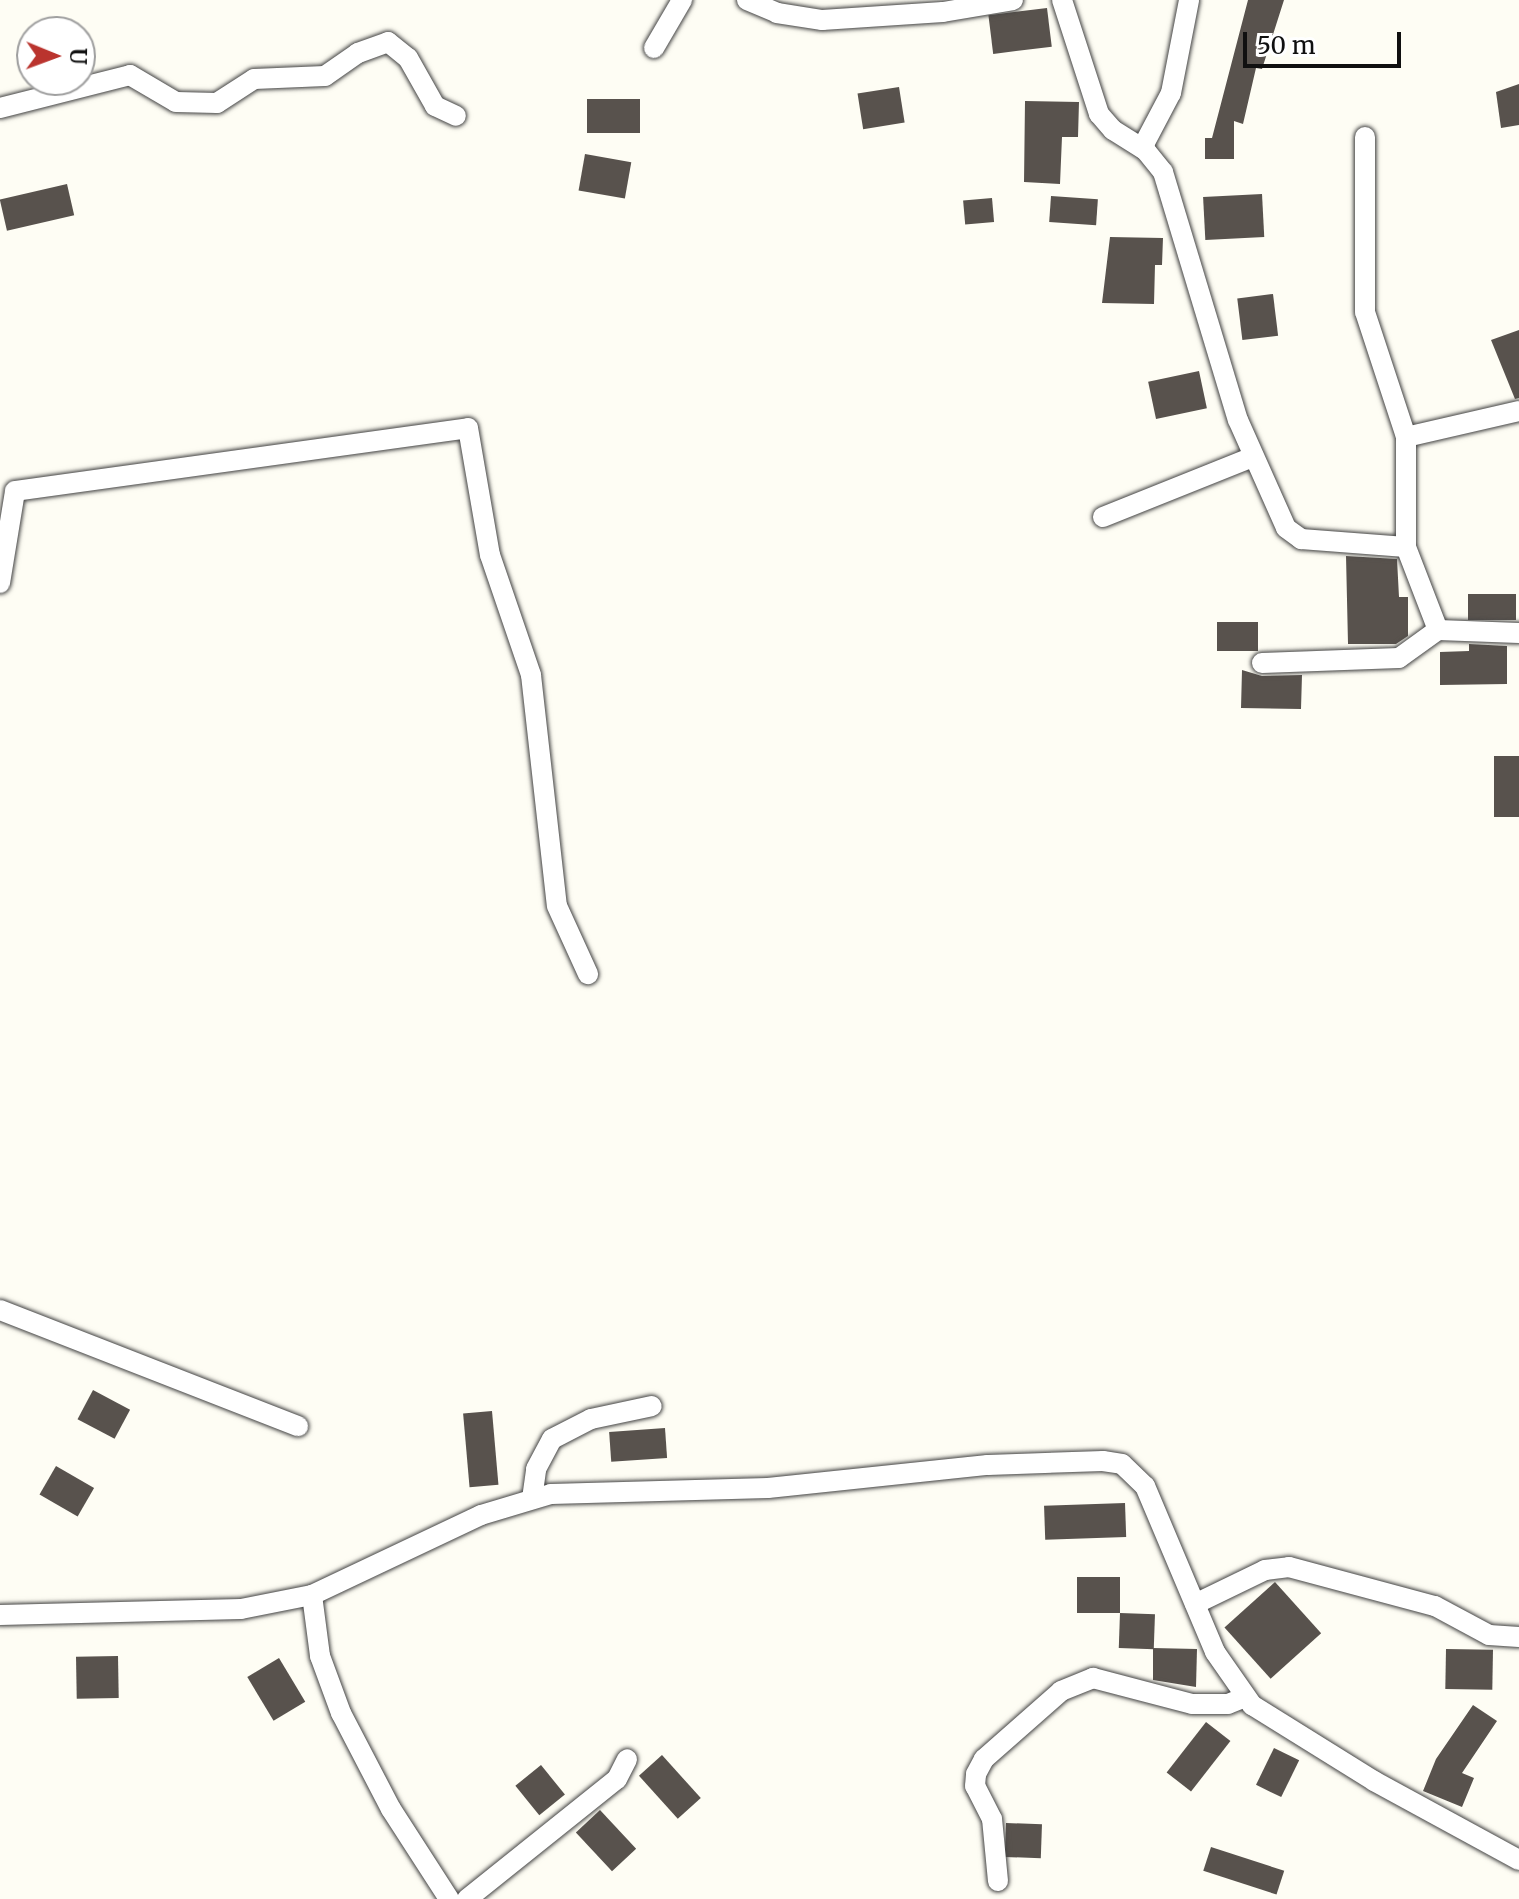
<!DOCTYPE html>
<html>
<head>
<meta charset="utf-8">
<style>
	body { margin:0 }
	#map { position:relative; width:1519px; height:1899px; overflow:hidden; background:#fefdf4; font-family:Merriweather,serif }
	div>[style] { position:absolute }
	.building>* { inset:0; background:#58524d; transform-origin:0 0 }
	.roads { filter:drop-shadow(0 0 2px #434343) drop-shadow(0 0 2px #434343) }
	.minor>* { height:20px; margin:-10px; padding:0 10px; transform-origin:10px; border-radius:10px; background:#fff }
	span { translate:-50% -50%; white-space:nowrap; text-align:center; line-height:1.15; -webkit-text-stroke:8px #fff; paint-order:stroke }
	.north { position:absolute; left:16px; top:16px; width:80px; height:80px; box-sizing:border-box; background:#fff; border:2px solid #9f9f9f; border-radius:50%; rotate:91deg; font-size:22px; font-weight:700; line-height:32px; text-align:center; color:#101010 }
	.north::after { content:''; display:block; margin:auto; width:28px; height:36px; background:#ba342e; clip-path:polygon(50% 0,100% 100%,50% 72%,0 100%) }
	.scale { position:absolute; left:1243px; top:32px; width:158px; height:36px; box-sizing:border-box; border:4px solid #101010; border-top:0; padding-left:10px; font-size:24px; line-height:28px; white-space:nowrap; color:#101010; -webkit-text-stroke:6px #fff; paint-order:stroke }
</style>
</head>
<body>
<div id="map">
	<div class="building">
		<i style="clip-path:polygon(1248px 0,1284px 0,1262px 69px,1256px 68px,1243px 124px,1234px 121px,1234px 159px,1205px 159px,1205px 138px,1212px 138px)"></i>
		<i style="left:1047px;top:8px;width:39px;height:59px;rotate:83deg"></i>
		<i style="clip-path:polygon(1519px 84px,1519px 125px,1501px 128px,1496px 92px)"></i>
		<i style="left:899px;top:87px;width:36px;height:42px;rotate:81deg"></i>
		<i style="left:587px;top:99px;width:53px;height:34px"></i>
		<i style="clip-path:polygon(1025px 101px,1079px 102px,1078px 137px,1062px 137px,1060px 184px,1024px 182px)"></i>
		<i style="left:585px;top:154px;width:47px;height:37px;rotate:10deg"></i>
		<i style="left:67px;top:184px;width:32px;height:69px;rotate:77deg"></i>
		<i style="left:1262px;top:194px;width:43px;height:59px;rotate:87deg"></i>
		<i style="left:1051px;top:196px;width:47px;height:26px;rotate:4deg"></i>
		<i style="left:992px;top:198px;width:24px;height:29px;rotate:85deg"></i>
		<i style="clip-path:polygon(1110px 237px,1163px 238px,1162px 265px,1155px 265px,1154px 304px,1102px 303px)"></i>
		<i style="left:1273px;top:294px;width:42px;height:36px;rotate:83deg"></i>
		<i style="clip-path:polygon(1519px 330px,1519px 398px,1515px 399px,1491px 340px)"></i>
		<i style="left:1199px;top:371px;width:38px;height:52px;rotate:78deg"></i>
		<i style="clip-path:polygon(1346px 556px,1397px 559px,1399px 597px,1408px 597px,1408px 636px,1396px 644px,1348px 644px)"></i>
		<i style="left:1516px;top:594px;width:26px;height:48px;rotate:90deg"></i>
		<i style="left:1217px;top:622px;width:41px;height:29px"></i>
		<i style="clip-path:polygon(1469px 644px,1507px 646px,1507px 684px,1440px 685px,1440px 652px,1469px 651px)"></i>
		<i style="clip-path:polygon(1242px 670px,1262px 676px,1302px 675px,1301px 709px,1241px 708px)"></i>
		<i style="left:1494px;top:756px;width:25px;height:61px"></i>
		<i style="left:93px;top:1390px;width:42px;height:33px;rotate:28deg"></i>
		<i style="left:492px;top:1411px;width:74px;height:29px;rotate:85deg"></i>
		<i style="left:665px;top:1428px;width:30px;height:56px;rotate:86deg"></i>
		<i style="left:56px;top:1466px;width:44px;height:33px;rotate:30deg"></i>
		<i style="left:1125px;top:1503px;width:34px;height:81px;rotate:88deg"></i>
		<i style="left:1120px;top:1577px;width:36px;height:43px;rotate:90deg"></i>
		<i style="left:1275px;top:1582px;width:69px;height:68px;rotate:48deg"></i>
		<i style="left:1120px;top:1613px;width:35px;height:35px;rotate:2deg"></i>
		<i style="clip-path:polygon(1153px 1648px,1197px 1649px,1196px 1687px,1153px 1680px)"></i>
		<i style="left:1446px;top:1649px;width:47px;height:40px;rotate:1deg"></i>
		<i style="left:118px;top:1656px;width:42px;height:42px;rotate:89deg"></i>
		<i style="left:279px;top:1658px;width:51px;height:37px;rotate:59deg"></i>
		<i style="clip-path:polygon(1473px 1705px,1497px 1721px,1462px 1773px,1474px 1778px,1462px 1807px,1423px 1791px,1436px 1759px)"></i>
		<i style="left:1206px;top:1722px;width:31px;height:64px;rotate:38deg"></i>
		<i style="left:1274px;top:1748px;width:28px;height:41px;rotate:26deg"></i>
		<i style="left:662px;top:1755px;width:58px;height:31px;rotate:48deg"></i>
		<i style="left:541px;top:1765px;width:38px;height:33px;rotate:51deg"></i>
		<i style="left:600px;top:1810px;width:53px;height:33px;rotate:47deg"></i>
		<i style="left:1006px;top:1823px;width:36px;height:34px;rotate:2deg"></i>
		<i style="left:1211px;top:1847px;width:77px;height:25px;rotate:18deg"></i>
	</div>
	<div class="roads">
		<div class="minor">
			<i style="left:747px;top:0;width:33px;rotate:23deg"></i>
			<i style="left:777px;top:13px;width:46px;rotate:8.8deg"></i>
			<i style="left:822px;top:20px;width:121px;rotate:-3.8deg"></i>
			<i style="left:943px;top:12px;width:71px;rotate:-9.7deg"></i>
			<i style="left:1062px;top:0;width:120px;rotate:72deg"></i>
			<i style="left:1099px;top:114px;width:21px;rotate:49deg"></i>
			<i style="left:1113px;top:130px;width:39px;rotate:32deg"></i>
			<i style="left:1146px;top:151px;width:27px;rotate:51deg"></i>
			<i style="left:1163px;top:172px;width:259px;rotate:73.2deg"></i>
			<i style="left:1238px;top:420px;width:118px;rotate:66deg"></i>
			<i style="left:1286px;top:528px;width:19px;rotate:36deg"></i>
			<i style="left:1301px;top:539px;width:105px;rotate:4.4deg"></i>
			<i style="left:1406px;top:547px;width:89px;rotate:68.9deg"></i>
			<i style="left:1438px;top:630px;width:81px;rotate:2.1deg"></i>
			<i style="left:654px;top:48px;width:56px;rotate:-59.7deg"></i>
			<i style="left:0;top:108px;width:134px;rotate:-14.2deg"></i>
			<i style="left:130px;top:75px;width:53px;rotate:30.4deg"></i>
			<i style="left:176px;top:102px;width:41px;rotate:1.4deg"></i>
			<i style="left:217px;top:103px;width:44px;rotate:-33deg"></i>
			<i style="left:254px;top:79px;width:71px;rotate:-2.4deg"></i>
			<i style="left:325px;top:76px;width:40px;rotate:-34.9deg"></i>
			<i style="left:358px;top:53px;width:32px;rotate:-20deg"></i>
			<i style="left:388px;top:42px;width:26px;rotate:39deg"></i>
			<i style="left:408px;top:58px;width:55px;rotate:60.6deg"></i>
			<i style="left:435px;top:106px;width:23px;rotate:25deg"></i>
			<i style="left:1365px;top:137px;width:175px;rotate:90deg"></i>
			<i style="left:1365px;top:312px;width:132px;rotate:71.8deg"></i>
			<i style="left:1142px;top:148px;width:62px;rotate:-62.2deg"></i>
			<i style="left:1171px;top:93px;width:95px;rotate:-79deg"></i>
			<i style="left:1103px;top:517px;width:162px;rotate:-21.8deg"></i>
			<i style="left:1406px;top:547px;width:110px;rotate:-90deg"></i>
			<i style="left:1406px;top:437px;width:116px;rotate:-13deg"></i>
			<i style="left:0;top:583px;width:93px;rotate:-80.7deg"></i>
			<i style="left:15px;top:491px;width:457px;rotate:-7.9deg"></i>
			<i style="left:468px;top:428px;width:129px;rotate:80.2deg"></i>
			<i style="left:490px;top:555px;width:127px;rotate:71.1deg"></i>
			<i style="left:531px;top:675px;width:232px;rotate:83.6deg"></i>
			<i style="left:557px;top:906px;width:75px;rotate:65.5deg"></i>
			<i style="left:1262px;top:663px;width:137px;rotate:-2.1deg"></i>
			<i style="left:1399px;top:658px;width:48px;rotate:-35.7deg"></i>
			<i style="left:0;top:1310px;width:320px;rotate:21.3deg"></i>
			<i style="left:532px;top:1499px;width:30px;rotate:-82deg"></i>
			<i style="left:536px;top:1469px;width:34px;rotate:-62deg"></i>
			<i style="left:552px;top:1439px;width:44px;rotate:-27.1deg"></i>
			<i style="left:591px;top:1419px;width:62px;rotate:-12deg"></i>
			<i style="left:312px;top:1595px;width:62px;rotate:82.5deg"></i>
			<i style="left:320px;top:1656px;width:61px;rotate:69.8deg"></i>
			<i style="left:341px;top:1713px;width:108px;rotate:62.5deg"></i>
			<i style="left:391px;top:1809px;width:107px;rotate:57.2deg"></i>
			<i style="left:1195px;top:1604px;width:78px;rotate:-25.9deg"></i>
			<i style="left:1265px;top:1570px;width:24px;rotate:-7deg"></i>
			<i style="left:1289px;top:1567px;width:151px;rotate:15deg"></i>
			<i style="left:1435px;top:1606px;width:61px;rotate:28.2deg"></i>
			<i style="left:1489px;top:1635px;width:30px;rotate:4deg"></i>
			<i style="left:0;top:1615px;width:241px;rotate:-1.4deg"></i>
			<i style="left:241px;top:1609px;width:72px;rotate:-11.2deg"></i>
			<i style="left:312px;top:1595px;width:187px;rotate:-25.3deg"></i>
			<i style="left:481px;top:1515px;width:73px;rotate:-16.7deg"></i>
			<i style="left:551px;top:1494px;width:217px;rotate:-1.6deg"></i>
			<i style="left:768px;top:1488px;width:221px;rotate:-6deg"></i>
			<i style="left:988px;top:1465px;width:115px;rotate:-2deg"></i>
			<i style="left:1103px;top:1461px;width:19px;rotate:9deg"></i>
			<i style="left:1122px;top:1464px;width:32px;rotate:44deg"></i>
			<i style="left:1145px;top:1486px;width:180px;rotate:67.1deg"></i>
			<i style="left:1215px;top:1652px;width:65px;rotate:55.1deg"></i>
			<i style="left:1252px;top:1705px;width:144px;rotate:31.9deg"></i>
			<i style="left:1374px;top:1781px;width:165px;rotate:28.6deg"></i>
			<i style="left:998px;top:1881px;width:62px;rotate:-95.5deg"></i>
			<i style="left:992px;top:1819px;width:37px;rotate:-117deg"></i>
			<i style="left:975px;top:1786px;width:12px;rotate:-85deg"></i>
			<i style="left:976px;top:1774px;width:17px;rotate:-62deg"></i>
			<i style="left:984px;top:1759px;width:103px;rotate:-41.4deg"></i>
			<i style="left:1061px;top:1691px;width:35px;rotate:-22deg"></i>
			<i style="left:1093px;top:1678px;width:102px;rotate:14.7deg"></i>
			<i style="left:1192px;top:1704px;width:36px"></i>
			<i style="left:1228px;top:1704px;width:18px;rotate:-22deg"></i>
			<i style="left:467px;top:1899px;width:192px;rotate:-38.7deg"></i>
			<i style="left:617px;top:1779px;width:22px;rotate:-63deg"></i>
		</div>
	</div>
	<div class="north">U</div>
	<div class="scale">50 m</div>
</div>
</body>
</html>
